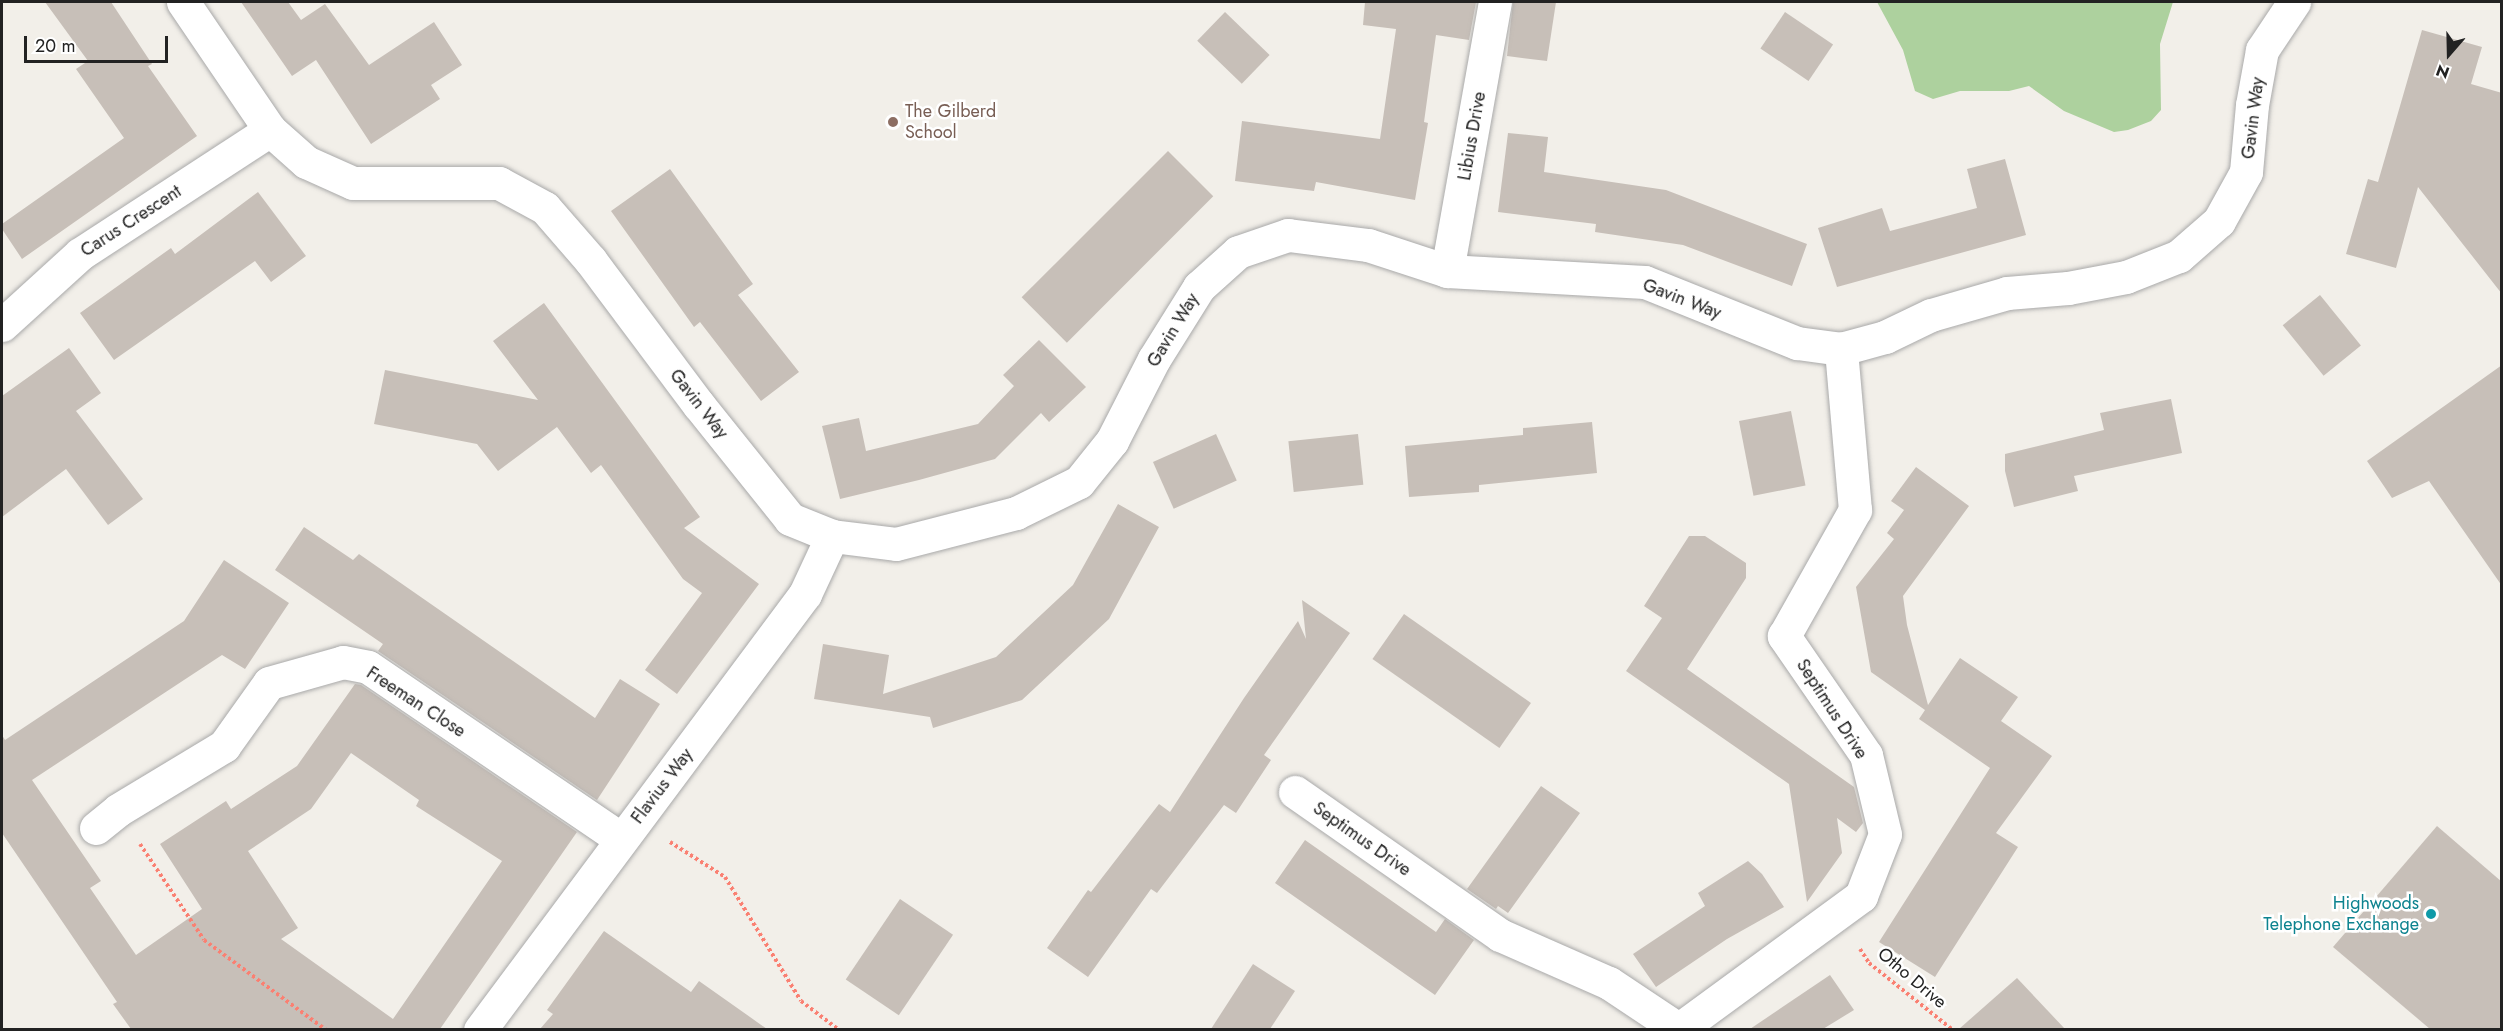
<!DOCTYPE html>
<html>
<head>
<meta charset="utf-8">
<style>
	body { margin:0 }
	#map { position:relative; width:2503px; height:1031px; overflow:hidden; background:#f2efe9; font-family:Jost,sans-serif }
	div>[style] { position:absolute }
	.forest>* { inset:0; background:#add19e }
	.building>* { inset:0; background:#c7bfb8; transform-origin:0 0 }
	.path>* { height:4px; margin-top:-2px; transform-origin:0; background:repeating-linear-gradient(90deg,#fa8072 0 3px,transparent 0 6px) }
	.roads { filter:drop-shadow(0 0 2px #a9a9a9) drop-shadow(0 0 2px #a9a9a9) }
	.street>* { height:33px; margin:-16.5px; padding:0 16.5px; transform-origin:16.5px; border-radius:16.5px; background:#fff }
	.dots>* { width:16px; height:16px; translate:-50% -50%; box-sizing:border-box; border:3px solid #fff; border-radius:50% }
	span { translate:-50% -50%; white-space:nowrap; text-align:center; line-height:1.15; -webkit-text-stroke:5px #fff; paint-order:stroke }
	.education-label { font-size:18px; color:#785e54 }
	.left { translate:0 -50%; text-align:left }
	.street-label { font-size:18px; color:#222 }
	.culture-label { font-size:18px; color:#0d838f }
	.right { translate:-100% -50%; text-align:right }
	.frame { position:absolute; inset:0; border:3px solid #222; pointer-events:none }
	.north { position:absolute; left:2419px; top:24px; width:60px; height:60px; -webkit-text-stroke:4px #fff; paint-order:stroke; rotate:200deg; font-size:16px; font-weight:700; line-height:24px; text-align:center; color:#222 }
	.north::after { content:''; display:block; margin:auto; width:21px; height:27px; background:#222; clip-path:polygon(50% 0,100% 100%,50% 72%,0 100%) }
	.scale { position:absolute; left:24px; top:36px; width:144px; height:27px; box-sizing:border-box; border:3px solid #222; border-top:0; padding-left:8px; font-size:18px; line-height:21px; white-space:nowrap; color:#222; -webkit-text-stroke:4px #fff; paint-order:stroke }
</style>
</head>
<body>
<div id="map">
	<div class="forest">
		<i style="clip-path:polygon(1877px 2px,2173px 2px,2160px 44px,2161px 110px,2151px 121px,2128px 130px,2114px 132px,2064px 111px,2029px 86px,2009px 91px,1960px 91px,1933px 99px,1915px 91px,1903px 50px)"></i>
	</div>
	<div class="building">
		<i style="clip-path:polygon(45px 2px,111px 2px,152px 64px,148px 66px,197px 136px,22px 259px,2px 229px,2px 224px,124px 138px,76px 69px,88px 61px)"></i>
		<i style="clip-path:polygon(241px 2px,288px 2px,301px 20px,325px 4px,369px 65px,434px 22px,462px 65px,431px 85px,440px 99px,371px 144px,316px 60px,292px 76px)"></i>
		<i style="clip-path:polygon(1365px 2px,1476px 2px,1469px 40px,1436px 35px,1424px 122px,1428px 123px,1415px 200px,1316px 182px,1314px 191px,1235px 181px,1242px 121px,1380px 139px,1396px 29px,1363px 25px)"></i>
		<i style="clip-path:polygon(1513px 2px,1556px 2px,1547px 61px,1507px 56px)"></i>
		<i style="left:1225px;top:12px;width:62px;height:40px;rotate:44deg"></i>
		<i style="left:1785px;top:12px;width:58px;height:44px;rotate:34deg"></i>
		<i style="clip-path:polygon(2422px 30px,2482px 47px,2471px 84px,2502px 93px,2502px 294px,2418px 187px,2396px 268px,2346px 254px,2368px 179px,2378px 182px)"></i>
		<i style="clip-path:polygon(1508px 133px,1548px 137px,1544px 172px,1666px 190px,1807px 244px,1792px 286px,1683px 245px,1595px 232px,1596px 224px,1498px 212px)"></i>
		<i style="left:1168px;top:151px;width:64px;height:207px;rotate:45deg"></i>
		<i style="clip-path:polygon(2005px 159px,2026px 235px,1837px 287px,1818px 228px,1882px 208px,1890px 231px,1977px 208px,1967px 169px)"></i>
		<i style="clip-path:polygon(670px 169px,753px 284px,738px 295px,799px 372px,761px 401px,700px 322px,694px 327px,611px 211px)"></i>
		<i style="clip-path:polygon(258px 192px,306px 256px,271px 282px,255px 261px,114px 360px,80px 313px,171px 248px,175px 254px)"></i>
		<i style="left:2320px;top:295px;width:65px;height:48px;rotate:51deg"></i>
		<i style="clip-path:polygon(544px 303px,700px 517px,684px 528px,759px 584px,677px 694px,645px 670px,702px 593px,683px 579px,601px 465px,591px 473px,557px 427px,498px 471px,477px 444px,374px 424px,385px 370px,538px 400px,493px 341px)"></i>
		<i style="clip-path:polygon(1039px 340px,1086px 387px,1049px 422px,1041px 413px,995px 459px,919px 480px,840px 499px,822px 426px,859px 418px,866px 451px,978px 424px,1014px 386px,1003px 375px)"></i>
		<i style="clip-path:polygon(69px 348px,101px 393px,76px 411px,143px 499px,108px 525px,66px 469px,2px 517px,2px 396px)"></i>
		<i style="clip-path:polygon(2502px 365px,2502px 586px,2429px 481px,2392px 498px,2367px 461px)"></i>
		<i style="clip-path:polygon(2171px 399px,2182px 453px,2074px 476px,2078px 491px,2014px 507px,2005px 471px,2005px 454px,2104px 430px,2100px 413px)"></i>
		<i style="left:1791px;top:411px;width:76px;height:53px;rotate:79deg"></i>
		<i style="clip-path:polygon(1592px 422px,1597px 473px,1479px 485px,1479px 492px,1409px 497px,1405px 446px,1523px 435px,1523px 428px)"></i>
		<i style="left:1216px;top:434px;width:51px;height:69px;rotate:66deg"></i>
		<i style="left:1358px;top:434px;width:51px;height:70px;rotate:84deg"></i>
		<i style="clip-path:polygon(1916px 467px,1969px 506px,1903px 596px,1907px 625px,1928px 705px,1960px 658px,2018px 697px,2001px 721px,2052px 756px,1996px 833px,2018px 847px,1935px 977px,1879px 942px,1990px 768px,1919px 719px,1925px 710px,1871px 672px,1856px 587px,1894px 539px,1887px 533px,1904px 510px,1891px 501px)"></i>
		<i style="clip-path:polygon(1118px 504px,1159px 527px,1109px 619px,1022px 700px,933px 728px,930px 717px,814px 699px,823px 644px,889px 655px,883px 694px,996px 657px,1073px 585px)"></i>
		<i style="clip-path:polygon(304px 527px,353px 560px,359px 554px,595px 718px,620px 679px,660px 704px,597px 800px,378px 651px,383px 644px,275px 570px)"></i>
		<i style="clip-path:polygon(1689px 536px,1705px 536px,1746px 563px,1746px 578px,1687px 669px,1854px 787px,1863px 823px,1856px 832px,1837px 818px,1842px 853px,1807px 902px,1789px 784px,1626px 671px,1662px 618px,1644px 606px)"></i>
		<i style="clip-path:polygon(evenodd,224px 560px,289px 603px,245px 669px,222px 655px,32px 780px,101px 881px,90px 888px,136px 955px,202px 909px,160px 844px,226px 801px,231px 809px,297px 766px,355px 684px,361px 685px,577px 832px,440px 1029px,131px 1029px,113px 1004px,117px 1002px,2px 833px,2px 735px,5px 740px,184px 621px,224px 560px,351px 753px,419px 800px,416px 806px,502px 861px,393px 1019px,281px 939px,298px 928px,248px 851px,311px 809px,351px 753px)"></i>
		<i style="clip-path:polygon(1302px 600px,1350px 633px,1264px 755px,1271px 760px,1236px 813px,1224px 805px,1157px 893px,1151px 889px,1088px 977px,1047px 948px,1088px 890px,1091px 892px,1159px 804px,1170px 812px,1244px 698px,1298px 621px,1306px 639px)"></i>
		<i style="left:1404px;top:614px;width:155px;height:55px;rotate:35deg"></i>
		<i style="clip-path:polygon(1541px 786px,1580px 813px,1508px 913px,1498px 906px,1496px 909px,1467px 889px)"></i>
		<i style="clip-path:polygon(2437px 826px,2502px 882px,2502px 1029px,2430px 1029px,2333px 947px)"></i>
		<i style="clip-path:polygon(1305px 840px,1436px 932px,1445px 919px,1474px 940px,1435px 995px,1275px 883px)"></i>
		<i style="clip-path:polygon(1748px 861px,1762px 874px,1784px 907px,1727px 939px,1656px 987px,1633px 954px,1705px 906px,1698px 893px)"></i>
		<i style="left:900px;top:899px;width:64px;height:97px;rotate:34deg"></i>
		<i style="clip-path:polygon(604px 931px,691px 992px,699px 981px,767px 1029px,540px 1029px,553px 1014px,547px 1010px)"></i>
		<i style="clip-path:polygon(1253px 964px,1295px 991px,1270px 1029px,1211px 1029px)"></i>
		<i style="clip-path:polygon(1830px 975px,1854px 1010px,1823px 1029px,1750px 1029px)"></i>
		<i style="clip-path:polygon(2017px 978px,2065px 1029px,1959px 1029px,2001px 992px)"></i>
	</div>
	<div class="path">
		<i style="left:670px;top:842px;width:65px;rotate:32.5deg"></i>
		<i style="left:725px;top:877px;width:145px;rotate:58.5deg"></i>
		<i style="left:801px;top:1001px;width:48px;rotate:37.3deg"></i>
		<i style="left:140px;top:844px;width:115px;rotate:56.3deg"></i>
		<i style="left:204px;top:940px;width:152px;rotate:36.4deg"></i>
		<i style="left:1860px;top:949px;width:17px;rotate:57deg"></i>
		<i style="left:1869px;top:963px;width:107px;rotate:38.6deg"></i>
	</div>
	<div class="roads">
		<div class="street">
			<i style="left:183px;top:2px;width:155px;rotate:55.8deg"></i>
			<i style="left:270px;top:130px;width:48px;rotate:41.6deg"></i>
			<i style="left:306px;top:162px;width:51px;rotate:24.1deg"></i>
			<i style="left:353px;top:183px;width:146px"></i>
			<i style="left:499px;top:183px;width:52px;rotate:28.5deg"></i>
			<i style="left:545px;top:208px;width:70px;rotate:49deg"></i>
			<i style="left:591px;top:261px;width:179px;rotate:53.2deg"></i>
			<i style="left:698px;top:404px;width:147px;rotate:51.3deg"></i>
			<i style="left:790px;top:519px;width:45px;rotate:22deg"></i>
			<i style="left:832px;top:536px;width:64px;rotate:7.1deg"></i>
			<i style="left:896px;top:544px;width:124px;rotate:-14.5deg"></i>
			<i style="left:1016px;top:513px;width:70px;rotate:-26.2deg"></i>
			<i style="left:1079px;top:482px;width:53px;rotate:-51.2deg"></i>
			<i style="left:1112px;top:441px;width:92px;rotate:-62.9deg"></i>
			<i style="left:1154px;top:359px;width:85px;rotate:-58deg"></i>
			<i style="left:1199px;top:287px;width:52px;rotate:-41.9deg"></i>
			<i style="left:1238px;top:252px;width:53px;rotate:-18.8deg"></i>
			<i style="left:1288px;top:235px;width:81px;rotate:7.1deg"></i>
			<i style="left:1368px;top:245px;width:83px;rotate:18.2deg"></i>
			<i style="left:1447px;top:271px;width:198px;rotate:3.2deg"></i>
			<i style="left:1645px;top:282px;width:164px;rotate:21.9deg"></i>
			<i style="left:1797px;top:343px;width:44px;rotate:7.8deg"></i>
			<i style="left:1841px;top:349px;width:46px;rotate:-15.3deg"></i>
			<i style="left:1885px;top:337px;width:51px;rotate:-25.6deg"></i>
			<i style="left:1931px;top:315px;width:79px;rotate:-16.1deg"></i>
			<i style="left:2007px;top:293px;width:61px;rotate:-4.7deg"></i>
			<i style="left:2068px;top:288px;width:59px;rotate:-10.7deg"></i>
			<i style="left:2126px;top:277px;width:57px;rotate:-21.6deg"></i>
			<i style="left:2179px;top:256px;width:53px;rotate:-41.2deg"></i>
			<i style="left:2219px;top:221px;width:56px;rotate:-61.1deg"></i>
			<i style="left:2246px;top:172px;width:67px;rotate:-84.9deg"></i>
			<i style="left:2252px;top:105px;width:56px;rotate:-79.7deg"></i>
			<i style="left:2262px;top:50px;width:58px;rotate:-56.3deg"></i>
			<i style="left:1447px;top:271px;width:273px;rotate:-79.9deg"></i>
			<i style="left:2px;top:325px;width:105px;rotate:-42.3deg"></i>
			<i style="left:80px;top:254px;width:227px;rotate:-33.1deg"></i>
			<i style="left:1295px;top:792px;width:250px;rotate:34.9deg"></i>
			<i style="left:1500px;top:935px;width:119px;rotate:23.8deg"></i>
			<i style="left:1609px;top:983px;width:83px;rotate:33.7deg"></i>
			<i style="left:96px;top:828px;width:28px;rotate:-39deg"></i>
			<i style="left:118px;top:810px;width:124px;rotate:-31.1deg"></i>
			<i style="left:224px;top:746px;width:77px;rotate:-54.5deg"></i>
			<i style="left:269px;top:683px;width:77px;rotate:-15.8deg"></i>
			<i style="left:343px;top:662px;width:25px;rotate:11deg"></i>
			<i style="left:368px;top:667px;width:306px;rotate:34.2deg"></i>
			<i style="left:480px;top:1030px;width:544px;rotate:-53.3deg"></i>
			<i style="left:805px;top:594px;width:64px;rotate:-65deg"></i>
			<i style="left:1678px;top:1030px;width:227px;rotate:-36.2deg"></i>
			<i style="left:1861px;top:896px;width:66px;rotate:-68.8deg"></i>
			<i style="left:1885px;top:834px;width:81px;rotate:-103.5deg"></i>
			<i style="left:1866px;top:755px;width:145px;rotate:-124.6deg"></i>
			<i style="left:1784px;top:636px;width:145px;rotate:-60.6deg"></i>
			<i style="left:1855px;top:510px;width:162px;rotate:-95deg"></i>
		</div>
	</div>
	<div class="dots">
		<i style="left:893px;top:122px;background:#8d6e63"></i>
		<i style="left:2431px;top:914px;background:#0f9aa8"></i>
	</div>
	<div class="education-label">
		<span class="left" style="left:905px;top:122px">The Gilberd<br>School</span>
	</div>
	<div class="street-label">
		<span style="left:2253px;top:118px;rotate:-83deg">Gavin Way</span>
		<span style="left:1472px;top:136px;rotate:-80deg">Libius Drive</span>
		<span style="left:131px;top:221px;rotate:-33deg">Carus Crescent</span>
		<span style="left:1682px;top:299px;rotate:21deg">Gavin Way</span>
		<span style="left:1173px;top:330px;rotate:-59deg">Gavin Way</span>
		<span style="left:699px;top:404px;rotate:52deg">Gavin Way</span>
		<span style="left:416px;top:702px;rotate:33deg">Freeman Close</span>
		<span style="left:1832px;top:709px;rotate:57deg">Septimus Drive</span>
		<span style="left:662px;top:786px;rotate:-53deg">Flavius Way</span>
		<span style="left:1362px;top:839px;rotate:35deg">Septimus Drive</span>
		<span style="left:1912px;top:978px;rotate:40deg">Otho Drive</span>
	</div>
	<div class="culture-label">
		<span class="right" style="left:2419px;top:914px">Highwoods<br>Telephone Exchange</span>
	</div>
	<div class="frame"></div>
	<div class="north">N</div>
	<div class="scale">20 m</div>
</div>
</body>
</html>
